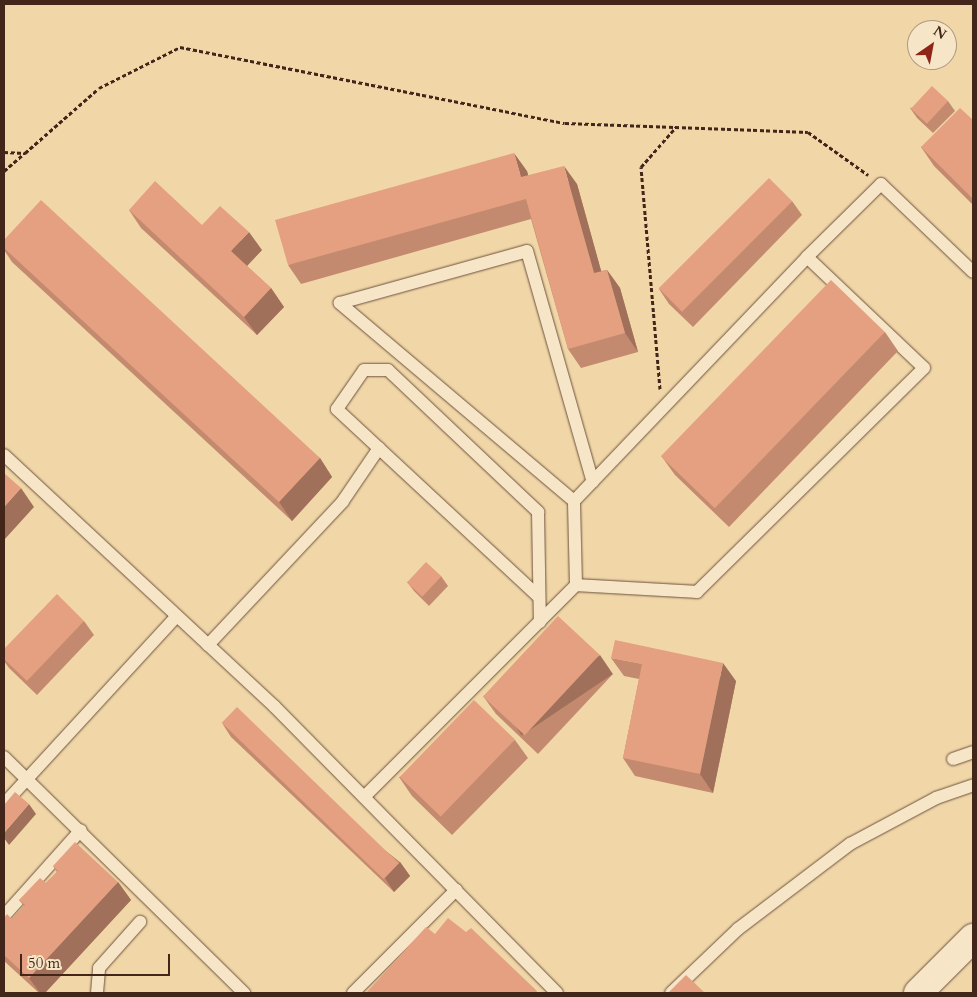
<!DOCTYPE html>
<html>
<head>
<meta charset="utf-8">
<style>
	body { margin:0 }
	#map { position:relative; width:977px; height:997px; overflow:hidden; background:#f1d7a8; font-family:Cardo,serif }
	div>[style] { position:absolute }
	.path>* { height:3px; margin-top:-1.5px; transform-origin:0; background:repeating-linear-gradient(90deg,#42261a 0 4px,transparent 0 6.5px) }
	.roads { filter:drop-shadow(0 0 1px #6e523e) drop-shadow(0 0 1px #6e523e) }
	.lane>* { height:12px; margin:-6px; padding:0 6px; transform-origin:6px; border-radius:6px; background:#f6e5c6 }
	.secondary>* { height:28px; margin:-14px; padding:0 14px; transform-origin:14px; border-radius:14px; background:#f6e5c6 }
	.wall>* { inset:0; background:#c48a6f }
	.shaded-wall>* { inset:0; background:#a0705a; transform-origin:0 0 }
	.building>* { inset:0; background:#e4a081; transform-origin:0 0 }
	span { translate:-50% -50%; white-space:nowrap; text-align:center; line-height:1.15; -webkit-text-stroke:4px #f6e5c6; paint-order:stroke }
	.frame { position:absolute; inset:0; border:5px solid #42261a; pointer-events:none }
	.north { position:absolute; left:907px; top:20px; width:50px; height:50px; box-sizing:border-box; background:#f6e5c6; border:1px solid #ae9981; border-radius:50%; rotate:33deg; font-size:14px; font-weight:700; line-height:20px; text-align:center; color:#42261a }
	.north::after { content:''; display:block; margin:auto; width:18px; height:22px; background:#8f2418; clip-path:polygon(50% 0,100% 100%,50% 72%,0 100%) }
	.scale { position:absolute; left:20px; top:954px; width:150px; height:22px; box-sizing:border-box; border:2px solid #42261a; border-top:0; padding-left:6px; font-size:15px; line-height:18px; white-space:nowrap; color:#42261a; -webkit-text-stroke:4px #f6e5c6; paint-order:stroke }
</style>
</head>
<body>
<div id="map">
	<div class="path">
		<i style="left:4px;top:152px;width:21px;rotate:3deg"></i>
		<i style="left:25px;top:153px;width:98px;rotate:-41.3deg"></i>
		<i style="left:99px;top:88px;width:91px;rotate:-26.8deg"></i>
		<i style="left:180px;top:47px;width:392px;rotate:11.2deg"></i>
		<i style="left:565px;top:123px;width:243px;rotate:2.1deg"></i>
		<i style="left:808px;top:132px;width:74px;rotate:35.6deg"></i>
		<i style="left:4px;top:171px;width:28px;rotate:-41deg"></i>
		<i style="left:660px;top:389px;width:223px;rotate:-94.9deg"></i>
		<i style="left:641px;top:167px;width:53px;rotate:-48.8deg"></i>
	</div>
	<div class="roads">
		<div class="lane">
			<i style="left:807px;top:257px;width:104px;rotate:-44.6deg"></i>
			<i style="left:881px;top:184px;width:127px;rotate:43.7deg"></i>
			<i style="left:4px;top:455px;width:369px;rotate:42.9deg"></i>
			<i style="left:274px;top:706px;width:403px;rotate:45.4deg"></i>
			<i style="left:574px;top:501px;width:307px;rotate:-139.8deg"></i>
			<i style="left:340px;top:303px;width:194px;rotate:-15.5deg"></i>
			<i style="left:527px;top:251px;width:240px;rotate:74.1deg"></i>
			<i style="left:539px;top:597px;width:276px;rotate:-137.1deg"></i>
			<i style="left:337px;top:409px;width:47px;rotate:-55.3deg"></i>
			<i style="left:364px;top:370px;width:24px"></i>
			<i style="left:388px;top:370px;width:207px;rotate:43.4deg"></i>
			<i style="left:538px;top:512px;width:110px;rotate:89deg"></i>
			<i style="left:208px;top:645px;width:197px;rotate:-46.8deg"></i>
			<i style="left:343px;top:501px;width:64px;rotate:-55.8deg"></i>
			<i style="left:4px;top:757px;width:337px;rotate:44.5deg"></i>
			<i style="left:953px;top:759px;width:21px;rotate:-19deg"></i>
			<i style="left:364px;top:797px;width:300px;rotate:-45deg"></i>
			<i style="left:576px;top:585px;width:84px;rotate:-91.4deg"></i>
			<i style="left:574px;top:501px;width:337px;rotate:-46.3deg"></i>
			<i style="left:807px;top:257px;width:161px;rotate:43.5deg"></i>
			<i style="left:924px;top:368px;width:319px;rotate:135.4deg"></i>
			<i style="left:697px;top:592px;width:121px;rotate:-176.7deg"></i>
			<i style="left:4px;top:804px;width:255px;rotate:-47.4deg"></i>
			<i style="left:4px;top:916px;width:115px;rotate:-48.2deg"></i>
			<i style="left:97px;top:993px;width:25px;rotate:-85deg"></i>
			<i style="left:99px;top:968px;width:62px;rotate:-48.3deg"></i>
			<i style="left:353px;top:993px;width:146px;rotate:-45deg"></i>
			<i style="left:671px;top:993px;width:93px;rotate:-43.7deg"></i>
			<i style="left:738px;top:929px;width:141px;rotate:-37.2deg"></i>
			<i style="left:850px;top:844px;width:98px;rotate:-28.1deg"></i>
			<i style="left:936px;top:798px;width:39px;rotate:-19deg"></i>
		</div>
		<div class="secondary">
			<i style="left:918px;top:993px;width:78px;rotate:-45deg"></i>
		</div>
	</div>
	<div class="wall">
		<i style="clip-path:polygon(948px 101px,955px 111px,933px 133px,917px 118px,910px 108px)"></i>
		<i style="clip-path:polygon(973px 120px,973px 205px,934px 166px,921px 147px)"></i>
		<i style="clip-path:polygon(527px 171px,528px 175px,577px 184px,601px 271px,607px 270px,620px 288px,638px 352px,581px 368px,568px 349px,531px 219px,301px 284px,288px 265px)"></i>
		<i style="clip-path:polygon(792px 201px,802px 215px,693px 327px,669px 304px,659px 289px)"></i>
		<i style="clip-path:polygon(129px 210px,202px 225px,262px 250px,247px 266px,271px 288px,284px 307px,257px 335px,141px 228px)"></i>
		<i style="clip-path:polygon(4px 240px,320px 458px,332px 477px,292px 521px,12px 262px,4px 250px)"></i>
		<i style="clip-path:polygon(885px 332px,898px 351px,729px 527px,675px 475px,662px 457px)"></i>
		<i style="clip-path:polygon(441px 576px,448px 586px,429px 606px,414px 591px,407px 582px)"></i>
		<i style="clip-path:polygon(84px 621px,94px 635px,37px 695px,9px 668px,4px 661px,4px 649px)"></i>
		<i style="clip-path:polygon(611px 658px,736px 681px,713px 793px,635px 776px,623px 758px,639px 679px,624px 676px)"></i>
		<i style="clip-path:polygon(613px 674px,538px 754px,496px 714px,483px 696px)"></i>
		<i style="clip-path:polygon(222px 723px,400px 862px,410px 876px,394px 892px,231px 737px)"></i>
		<i style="clip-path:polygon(515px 740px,528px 758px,452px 835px,412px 796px,399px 777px)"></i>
		<i style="clip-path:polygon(53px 866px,118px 882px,131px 900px,45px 993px,39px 993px,4px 961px,4px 918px,12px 919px,24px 906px,19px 900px,46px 883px,57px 872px)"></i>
	</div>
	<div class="shaded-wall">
		<i style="clip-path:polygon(514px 153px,527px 171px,534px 196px,521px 177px)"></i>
		<i style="clip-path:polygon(564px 166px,577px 184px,607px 292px,594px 273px)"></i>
		<i style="clip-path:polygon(249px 232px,262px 250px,244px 269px,231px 251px)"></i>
		<i style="clip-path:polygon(607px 270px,620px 288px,638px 352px,625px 333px)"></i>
		<i style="clip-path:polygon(271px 288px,284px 307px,257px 335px,244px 317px)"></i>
		<i style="clip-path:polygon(320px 458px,332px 477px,292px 521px,279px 502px)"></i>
		<i style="clip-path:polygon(21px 488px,34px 507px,4px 540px,4px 507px)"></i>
		<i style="left:600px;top:655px;width:23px;height:110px;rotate:56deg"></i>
		<i style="clip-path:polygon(723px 663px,736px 681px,713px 793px,700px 774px)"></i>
		<i style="clip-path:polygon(29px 804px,36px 814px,9px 845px,4px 838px,4px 833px)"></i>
		<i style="clip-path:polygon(400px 862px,410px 876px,394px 892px,385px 878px)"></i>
		<i style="clip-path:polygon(118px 882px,131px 900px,45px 993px,40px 993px,29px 978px)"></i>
	</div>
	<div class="building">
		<i style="left:932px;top:86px;width:22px;height:31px;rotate:43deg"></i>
		<i style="clip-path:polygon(960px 108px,973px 120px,973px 199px,921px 147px)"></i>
		<i style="clip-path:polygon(514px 153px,521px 177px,564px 166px,594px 273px,607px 270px,625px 333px,568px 349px,526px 199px,288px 265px,275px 220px)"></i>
		<i style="left:769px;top:178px;width:33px;height:156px;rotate:45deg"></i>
		<i style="clip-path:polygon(155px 181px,202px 225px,220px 206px,249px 232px,231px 251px,271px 288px,244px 317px,129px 210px)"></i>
		<i style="clip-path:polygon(41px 200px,320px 458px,279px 502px,4px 248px,4px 240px)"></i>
		<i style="left:831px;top:280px;width:75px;height:245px;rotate:44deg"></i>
		<i style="clip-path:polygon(4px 473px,21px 488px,4px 507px)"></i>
		<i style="left:426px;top:562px;width:21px;height:28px;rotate:43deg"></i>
		<i style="clip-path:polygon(57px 594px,84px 621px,27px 681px,4px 659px,4px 649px)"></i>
		<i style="left:558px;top:616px;width:57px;height:110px;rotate:43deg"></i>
		<i style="clip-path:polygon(615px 640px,723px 663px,700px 774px,623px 758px,642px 664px,611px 658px)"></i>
		<i style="left:474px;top:700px;width:57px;height:107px;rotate:44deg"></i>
		<i style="left:237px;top:707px;width:225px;height:22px;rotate:44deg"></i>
		<i style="clip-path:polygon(15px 792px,29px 804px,4px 833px,4px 805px)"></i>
		<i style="clip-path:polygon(75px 842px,118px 882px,29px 978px,4px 955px,4px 918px,7px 914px,12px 919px,25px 905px,19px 900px,40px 878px,46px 883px,58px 871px,53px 866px)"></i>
		<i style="clip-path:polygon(448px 918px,466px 932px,471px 928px,537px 991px,536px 993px,366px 993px,426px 927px,435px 934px)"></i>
		<i style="clip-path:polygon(686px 975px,705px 993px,668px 993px)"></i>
	</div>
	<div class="frame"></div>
	<div class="north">N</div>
	<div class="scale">50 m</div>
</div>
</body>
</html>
